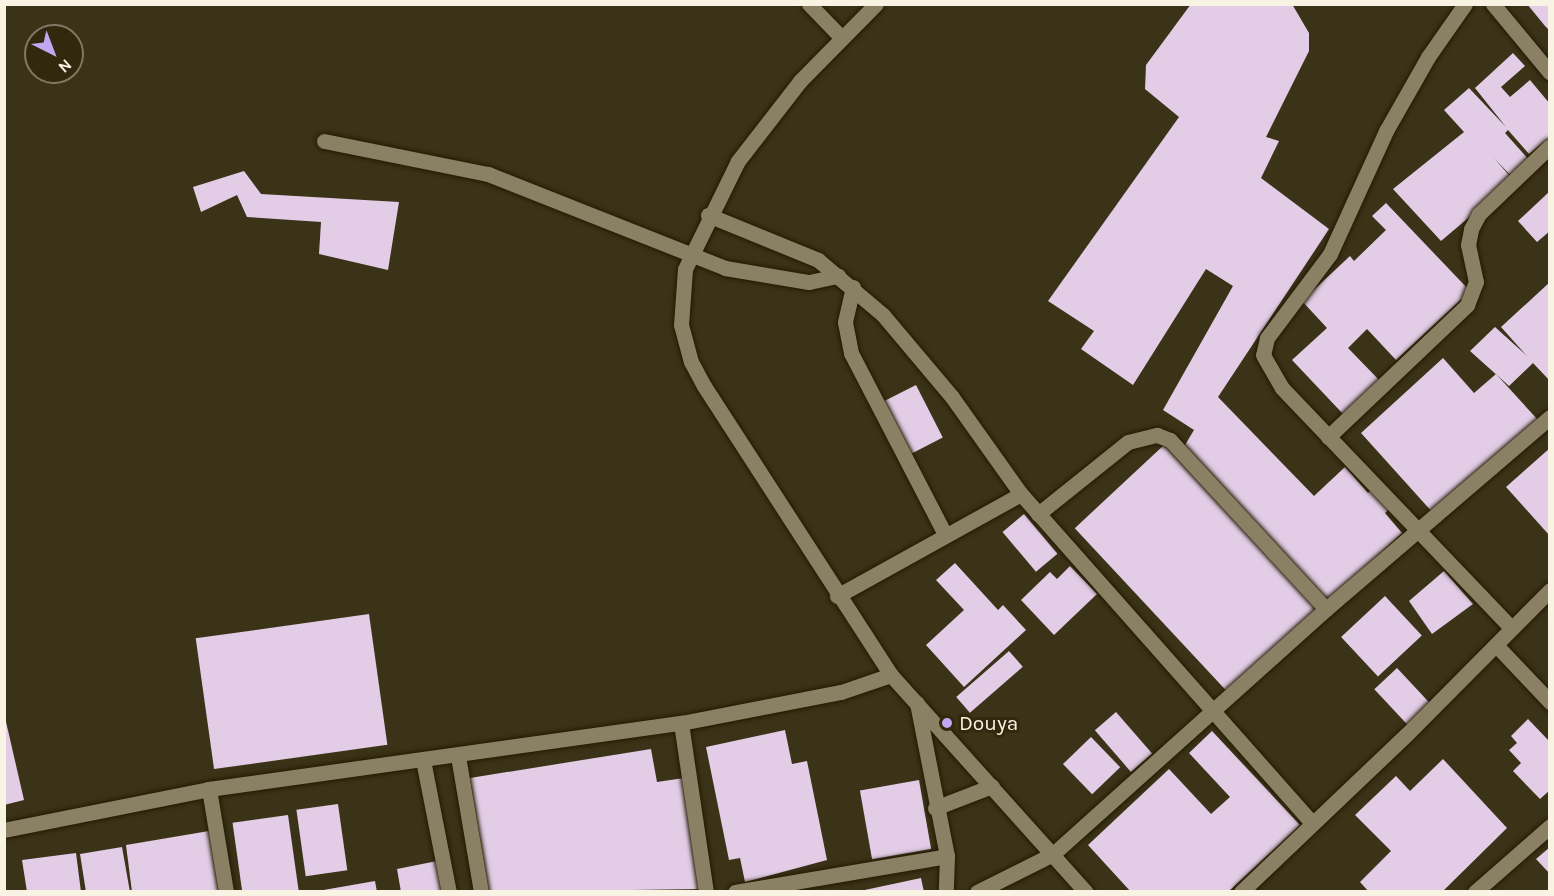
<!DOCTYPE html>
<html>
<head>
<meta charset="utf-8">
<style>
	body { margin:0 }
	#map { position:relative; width:1554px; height:896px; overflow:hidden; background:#3b3318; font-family:Karla,sans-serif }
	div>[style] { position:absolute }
	.building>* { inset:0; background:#e2cce6; transform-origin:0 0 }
	.roads { filter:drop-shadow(0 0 2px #221a02) drop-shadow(0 0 2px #221a02) }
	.minor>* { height:15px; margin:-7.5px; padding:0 7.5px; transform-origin:7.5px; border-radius:7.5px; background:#8a8165 }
	.tertiary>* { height:15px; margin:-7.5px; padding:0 7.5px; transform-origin:7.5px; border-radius:7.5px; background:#8a8165 }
	.dots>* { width:16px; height:16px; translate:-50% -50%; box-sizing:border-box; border:3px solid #31280e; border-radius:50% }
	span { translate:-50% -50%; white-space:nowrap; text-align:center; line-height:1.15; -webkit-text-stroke:6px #31280e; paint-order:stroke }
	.poi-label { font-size:21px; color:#f8f3e3 }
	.left { translate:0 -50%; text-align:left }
	.frame { position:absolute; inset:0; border:6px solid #f8f3e3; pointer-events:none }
	.north { position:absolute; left:24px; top:24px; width:60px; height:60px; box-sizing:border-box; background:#31280e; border:2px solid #817963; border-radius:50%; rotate:138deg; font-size:16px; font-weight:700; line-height:24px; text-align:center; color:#f8f3e3 }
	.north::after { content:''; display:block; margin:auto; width:21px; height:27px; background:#c2a8f2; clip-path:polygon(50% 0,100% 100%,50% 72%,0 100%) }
</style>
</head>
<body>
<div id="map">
	<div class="building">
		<i style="clip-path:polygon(1191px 4px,1292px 4px,1309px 33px,1309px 51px,1266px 137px,1279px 141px,1261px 178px,1329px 229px,1218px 397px,1314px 496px,1345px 467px,1368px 493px,1373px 488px,1391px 507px,1385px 513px,1402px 533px,1328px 601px,1185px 445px,1194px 430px,1163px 410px,1233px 286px,1206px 269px,1133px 385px,1081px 349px,1094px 331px,1048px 301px,1179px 117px,1145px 89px,1146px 65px)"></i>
		<i style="clip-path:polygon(1527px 4px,1550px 4px,1550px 31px,1545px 26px)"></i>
		<i style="clip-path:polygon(1513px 53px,1525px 66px,1501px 87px,1510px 97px,1530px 80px,1550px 104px,1550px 137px,1529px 154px,1508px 130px,1505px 133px,1530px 161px,1512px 177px,1494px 158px,1513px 180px,1441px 241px,1393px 189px,1464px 132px,1444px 110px,1469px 88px,1506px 127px,1475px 88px)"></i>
		<i style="clip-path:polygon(244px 171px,261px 194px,399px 202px,388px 270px,319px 254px,321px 222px,247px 217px,237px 195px,201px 212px,193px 187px)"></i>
		<i style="clip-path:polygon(1550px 191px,1550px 231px,1537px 242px,1518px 221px)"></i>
		<i style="clip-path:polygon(1386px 203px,1470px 291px,1396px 360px,1367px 329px,1348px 348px,1380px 381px,1344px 415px,1292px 360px,1327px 328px,1302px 301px,1350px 256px,1354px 261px,1386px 230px,1372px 216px)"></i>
		<i style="clip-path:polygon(1550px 282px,1550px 381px,1533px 363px,1509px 386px,1470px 351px,1495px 327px,1527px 356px,1501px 327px)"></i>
		<i style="clip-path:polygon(1443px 358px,1474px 393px,1496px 374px,1538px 420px,1434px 514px,1361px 433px)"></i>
		<i style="left:916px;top:385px;width:59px;height:36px;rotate:63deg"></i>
		<i style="left:1164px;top:445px;width:224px;height:122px;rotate:47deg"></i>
		<i style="clip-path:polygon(1550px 448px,1550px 536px,1506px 487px)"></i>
		<i style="left:1024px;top:514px;width:52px;height:28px;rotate:50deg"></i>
		<i style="clip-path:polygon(955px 563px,998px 610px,1003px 605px,1026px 630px,964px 687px,926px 645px,964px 610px,936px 580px)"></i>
		<i style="clip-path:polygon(1070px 566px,1097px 594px,1054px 635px,1021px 600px,1050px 572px,1057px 579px)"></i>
		<i style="clip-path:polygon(1444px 571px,1473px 604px,1432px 634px,1409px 601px)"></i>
		<i style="left:1385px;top:596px;width:54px;height:60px;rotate:47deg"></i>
		<i style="left:369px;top:614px;width:132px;height:175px;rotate:82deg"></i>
		<i style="left:1009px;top:651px;width:21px;height:70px;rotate:49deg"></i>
		<i style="left:1397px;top:668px;width:50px;height:31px;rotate:47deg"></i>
		<i style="left:1116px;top:712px;width:55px;height:28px;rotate:49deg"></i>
		<i style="clip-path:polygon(4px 713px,24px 800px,4px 805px)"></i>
		<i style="clip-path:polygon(1528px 719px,1550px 742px,1550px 790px,1540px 799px,1513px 771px,1521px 763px,1509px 750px,1517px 743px,1511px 736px)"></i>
		<i style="clip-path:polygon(785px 730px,792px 764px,807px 761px,827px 860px,745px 882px,740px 858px,729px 860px,706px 747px)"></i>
		<i style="clip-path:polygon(1212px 731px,1300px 825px,1228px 892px,1131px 892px,1088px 845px,1169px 769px,1211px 814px,1230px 797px,1189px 753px)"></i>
		<i style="left:1091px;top:737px;width:42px;height:39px;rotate:46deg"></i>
		<i style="clip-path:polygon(651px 749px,657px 782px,684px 778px,702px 889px,489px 892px,470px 778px)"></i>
		<i style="clip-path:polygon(1443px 759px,1507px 828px,1442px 892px,1369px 892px,1360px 882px,1391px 851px,1355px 815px,1396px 776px,1410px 791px)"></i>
		<i style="left:919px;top:780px;width:70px;height:60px;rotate:80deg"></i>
		<i style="left:338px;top:804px;width:67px;height:42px;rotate:82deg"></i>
		<i style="left:288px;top:815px;width:78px;height:56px;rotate:82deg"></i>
		<i style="clip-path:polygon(209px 831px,219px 892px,132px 892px,126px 845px)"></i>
		<i style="clip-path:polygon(122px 847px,130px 892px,86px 892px,80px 854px)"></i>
		<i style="clip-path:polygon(1550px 847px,1550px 874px,1536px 859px)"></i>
		<i style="clip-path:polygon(76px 853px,81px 892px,27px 892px,22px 860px)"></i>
		<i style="clip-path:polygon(437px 861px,442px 892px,401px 892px,397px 869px)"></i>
		<i style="clip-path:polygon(921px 878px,924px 892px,861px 892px,860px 891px)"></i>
		<i style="left:375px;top:881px;width:11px;height:64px;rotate:80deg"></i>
	</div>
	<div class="roads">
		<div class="minor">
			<i style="left:809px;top:4px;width:46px;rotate:45.9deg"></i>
			<i style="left:1465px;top:4px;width:65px;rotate:124.9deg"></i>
			<i style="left:1428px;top:57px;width:85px;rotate:119.6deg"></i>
			<i style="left:1386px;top:131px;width:135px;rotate:114.5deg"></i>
			<i style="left:1330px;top:254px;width:105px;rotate:126.9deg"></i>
			<i style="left:1267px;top:338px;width:17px;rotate:103deg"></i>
			<i style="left:1263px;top:355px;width:38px;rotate:60deg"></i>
			<i style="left:1282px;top:388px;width:332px;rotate:46.3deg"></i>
			<i style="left:1493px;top:4px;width:89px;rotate:50.4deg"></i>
			<i style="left:324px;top:141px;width:167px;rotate:11.4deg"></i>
			<i style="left:488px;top:174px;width:255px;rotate:21.6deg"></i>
			<i style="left:725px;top:268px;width:85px;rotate:9.5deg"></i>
			<i style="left:809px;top:282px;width:30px;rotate:-12deg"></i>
			<i style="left:708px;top:215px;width:119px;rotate:22.2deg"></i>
			<i style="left:818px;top:260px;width:85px;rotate:40.2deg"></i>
			<i style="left:883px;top:315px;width:107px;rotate:49.9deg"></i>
			<i style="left:952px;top:397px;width:119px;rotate:54.6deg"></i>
			<i style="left:1021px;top:494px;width:439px;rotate:48.5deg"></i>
			<i style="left:853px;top:287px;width:36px;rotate:103deg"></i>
			<i style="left:845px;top:322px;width:32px;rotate:79deg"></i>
			<i style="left:851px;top:353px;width:204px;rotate:62.6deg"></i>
			<i style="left:1328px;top:437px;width:192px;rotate:-43.5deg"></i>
			<i style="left:1467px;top:305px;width:25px;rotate:-69deg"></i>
			<i style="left:1476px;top:282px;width:38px;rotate:-102deg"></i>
			<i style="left:1468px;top:245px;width:16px;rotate:-79deg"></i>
			<i style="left:1471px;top:229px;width:17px;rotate:-62deg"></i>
			<i style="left:1479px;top:214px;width:98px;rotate:-43.8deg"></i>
			<i style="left:1038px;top:514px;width:115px;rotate:-38.7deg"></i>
			<i style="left:1128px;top:442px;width:30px;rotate:-14deg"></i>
			<i style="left:1157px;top:435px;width:14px;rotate:21deg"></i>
			<i style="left:1170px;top:440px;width:230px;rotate:47.3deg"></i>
			<i style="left:837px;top:596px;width:210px;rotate:-29deg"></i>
			<i style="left:1496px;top:645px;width:79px;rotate:46.5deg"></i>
			<i style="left:891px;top:675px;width:292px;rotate:48.1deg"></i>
			<i style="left:917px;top:703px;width:156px;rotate:78.9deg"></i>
			<i style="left:947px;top:856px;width:36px;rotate:92deg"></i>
			<i style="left:681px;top:723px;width:171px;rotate:81.6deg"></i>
			<i style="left:458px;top:756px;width:138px;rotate:80.4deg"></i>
			<i style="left:423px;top:760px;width:135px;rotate:78.9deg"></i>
			<i style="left:209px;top:789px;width:104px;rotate:80.6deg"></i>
			<i style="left:935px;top:808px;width:61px;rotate:-21.1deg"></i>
			<i style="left:735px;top:892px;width:215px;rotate:-9.6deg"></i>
			<i style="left:977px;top:892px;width:85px;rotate:-26.6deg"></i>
			<i style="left:1053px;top:854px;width:367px;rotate:-41.9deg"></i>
			<i style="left:1326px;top:609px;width:295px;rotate:-40.6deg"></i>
			<i style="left:1241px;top:892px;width:228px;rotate:-43.6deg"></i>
			<i style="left:1406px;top:735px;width:204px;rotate:-45.2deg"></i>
			<i style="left:1475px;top:892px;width:100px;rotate:-41.3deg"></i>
		</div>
		<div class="tertiary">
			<i style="left:4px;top:830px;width:209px;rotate:-11.3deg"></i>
			<i style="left:209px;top:789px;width:477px;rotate:-8deg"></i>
			<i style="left:681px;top:723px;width:163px;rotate:-11deg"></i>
			<i style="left:841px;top:692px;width:53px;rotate:-18.8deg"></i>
			<i style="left:891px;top:675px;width:344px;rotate:-122.9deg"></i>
			<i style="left:704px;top:386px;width:27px;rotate:-118deg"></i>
			<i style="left:691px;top:362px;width:38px;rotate:-105deg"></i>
			<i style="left:681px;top:325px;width:56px;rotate:-85.9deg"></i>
			<i style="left:685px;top:269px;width:120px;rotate:-63.9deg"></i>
			<i style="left:738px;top:161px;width:101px;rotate:-52.2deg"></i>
			<i style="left:800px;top:81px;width:108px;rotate:-45.4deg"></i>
		</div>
	</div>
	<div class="dots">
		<i style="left:947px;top:723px;background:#c2a8f2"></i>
	</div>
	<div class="poi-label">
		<span class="left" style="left:959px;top:723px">Douya</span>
	</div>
	<div class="frame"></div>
	<div class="north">N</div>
</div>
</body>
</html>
